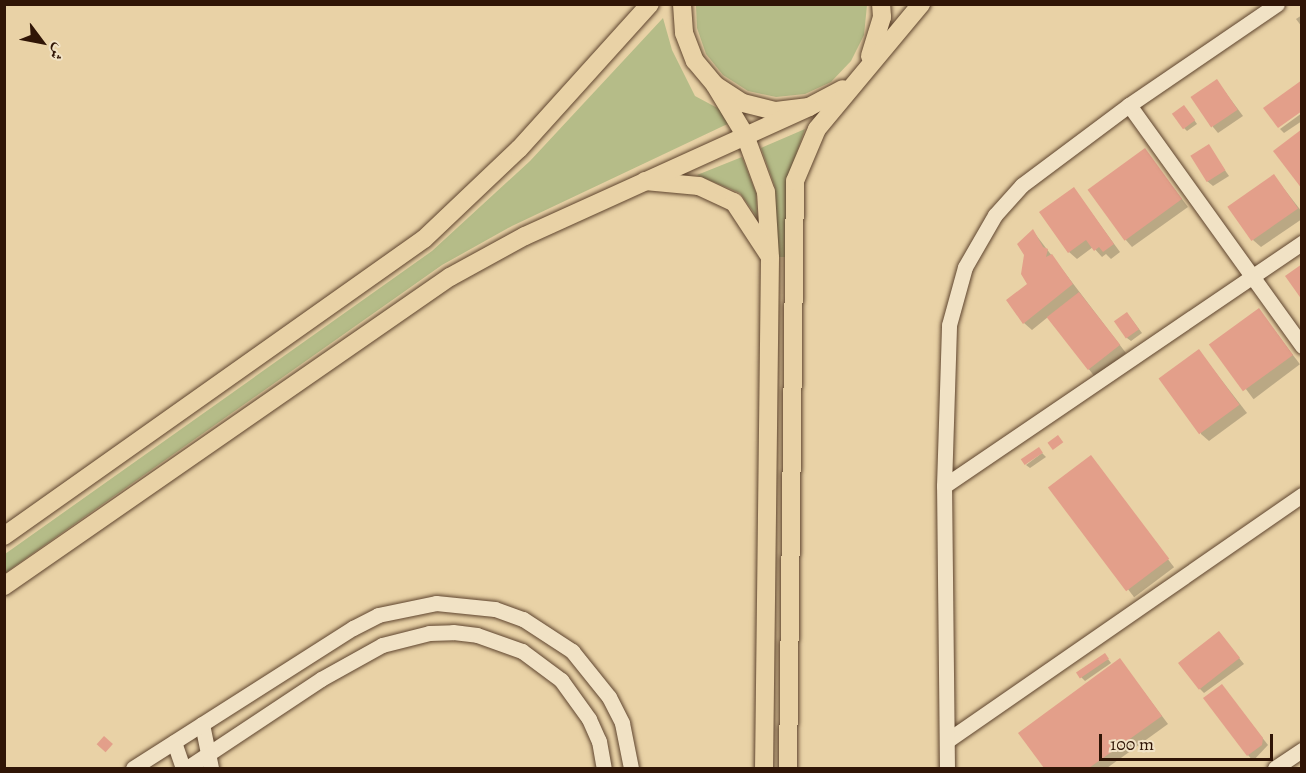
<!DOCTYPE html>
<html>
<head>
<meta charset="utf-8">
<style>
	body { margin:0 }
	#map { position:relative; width:1306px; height:773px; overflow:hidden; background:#e9d2a6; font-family:Alegreya,Amiri,serif }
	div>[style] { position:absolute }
	.green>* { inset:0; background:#b5bc88 }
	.shadow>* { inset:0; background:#0003; transform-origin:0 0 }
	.building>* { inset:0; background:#e39f8a; transform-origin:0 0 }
	.roads { filter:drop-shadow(0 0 2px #5e442e) drop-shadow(0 0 2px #5e442e) }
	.minor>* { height:15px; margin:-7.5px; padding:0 7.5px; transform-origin:7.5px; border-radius:7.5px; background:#f1e2c5 }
	.major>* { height:18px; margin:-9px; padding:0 9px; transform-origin:9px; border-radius:9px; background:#e9d2a6 }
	span { translate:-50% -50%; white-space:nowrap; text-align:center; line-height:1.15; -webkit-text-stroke:4.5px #f1e2c5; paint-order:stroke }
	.frame { position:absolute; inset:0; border:6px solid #301506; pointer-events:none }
	.north { position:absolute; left:12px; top:12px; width:60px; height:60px; -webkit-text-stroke:4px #f1e2c5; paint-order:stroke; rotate:122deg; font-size:16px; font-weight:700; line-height:24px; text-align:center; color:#301506 }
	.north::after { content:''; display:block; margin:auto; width:21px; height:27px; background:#301506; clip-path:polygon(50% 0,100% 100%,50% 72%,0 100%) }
	.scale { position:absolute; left:1099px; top:734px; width:174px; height:27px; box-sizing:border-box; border:3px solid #301506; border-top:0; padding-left:8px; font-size:18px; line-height:21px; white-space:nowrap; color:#301506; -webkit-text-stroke:4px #f1e2c5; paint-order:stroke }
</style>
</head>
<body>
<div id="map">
	<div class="green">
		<i style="clip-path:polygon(867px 5px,864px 35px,851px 61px,831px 82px,805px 94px,776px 97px,748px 91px,723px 75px,706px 54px,697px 28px,696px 5px)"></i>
		<i style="clip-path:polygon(663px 18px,672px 50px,695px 96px,738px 119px,512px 226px,442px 265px,5px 573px,5px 554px,432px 251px,530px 161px)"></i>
		<i style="clip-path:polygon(805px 129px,787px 180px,787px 257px,777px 257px,775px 187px,761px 148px)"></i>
		<i style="clip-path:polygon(742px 157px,756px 193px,757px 217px,740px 193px,697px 175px)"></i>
	</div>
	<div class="shadow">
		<i style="clip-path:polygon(1302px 15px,1302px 27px,1296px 19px)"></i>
		<i style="clip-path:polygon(1217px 81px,1243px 116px,1218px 133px,1213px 127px)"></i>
		<i style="clip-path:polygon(1187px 110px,1197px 124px,1187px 131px,1184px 128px)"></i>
		<i style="clip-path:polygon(1302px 113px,1302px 121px,1284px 133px,1280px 129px)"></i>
		<i style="clip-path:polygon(1208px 146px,1229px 176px,1213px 186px,1207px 181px)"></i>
		<i style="clip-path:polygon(1145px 150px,1188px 207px,1132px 247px,1125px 239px)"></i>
		<i style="clip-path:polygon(1274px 176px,1302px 212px,1302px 219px,1261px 247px,1253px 240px)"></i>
		<i style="clip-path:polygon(1074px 189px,1120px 252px,1111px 259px,1106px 254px,1102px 257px,1093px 247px,1077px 259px,1069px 252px)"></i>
		<i style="clip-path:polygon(1033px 231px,1126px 353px,1095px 377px,1048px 317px,1032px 330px,1024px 323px)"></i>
		<i style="left:1259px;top:310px;width:68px;height:58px;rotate:53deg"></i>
		<i style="clip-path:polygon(1130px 317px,1142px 333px,1131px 341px,1127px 338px)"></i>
		<i style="clip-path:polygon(1199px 351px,1247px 413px,1209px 441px,1201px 434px)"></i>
		<i style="clip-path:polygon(1042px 453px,1046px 457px,1030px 468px,1026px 465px)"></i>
		<i style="left:1091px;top:457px;width:138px;height:50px;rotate:53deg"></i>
		<i style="clip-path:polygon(1219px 633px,1244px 664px,1204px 693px,1199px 688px)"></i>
		<i style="clip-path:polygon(1108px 659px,1111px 663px,1085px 681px,1078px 674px)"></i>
		<i style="clip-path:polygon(1120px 660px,1168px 724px,1107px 768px,1045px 768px,1020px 734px)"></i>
		<i style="clip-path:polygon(1222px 686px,1268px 745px,1253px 761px,1248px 755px)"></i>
	</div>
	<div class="building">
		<i style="left:1217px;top:79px;width:37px;height:32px;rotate:56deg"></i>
		<i style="clip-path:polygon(1302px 80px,1302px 111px,1278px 128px,1263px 108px)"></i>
		<i style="left:1184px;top:105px;width:19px;height:15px;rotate:54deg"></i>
		<i style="clip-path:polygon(1302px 129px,1302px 189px,1273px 151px)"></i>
		<i style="left:1209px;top:144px;width:31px;height:22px;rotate:58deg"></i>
		<i style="left:1145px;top:148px;width:63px;height:71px;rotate:54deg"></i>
		<i style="left:1274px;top:174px;width:42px;height:57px;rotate:55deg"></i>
		<i style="clip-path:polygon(1074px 187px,1114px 244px,1103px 252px,1099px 247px,1094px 251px,1086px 240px,1068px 253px,1039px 212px)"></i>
		<i style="clip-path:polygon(1033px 229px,1043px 247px,1048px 249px,1046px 257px,1052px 254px,1073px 284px,1023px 324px,1006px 300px,1027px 284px,1021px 274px,1024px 255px,1017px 244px)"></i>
		<i style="clip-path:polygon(1302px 264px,1302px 300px,1285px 276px)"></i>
		<i style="left:1079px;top:292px;width:67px;height:41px;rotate:52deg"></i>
		<i style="left:1259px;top:308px;width:58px;height:62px;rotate:54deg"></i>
		<i style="left:1127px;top:312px;width:21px;height:16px;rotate:55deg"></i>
		<i style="left:1199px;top:349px;width:69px;height:50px;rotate:54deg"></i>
		<i style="left:1058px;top:435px;width:9px;height:13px;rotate:54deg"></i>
		<i style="left:1039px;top:447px;width:7px;height:22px;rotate:56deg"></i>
		<i style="left:1091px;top:455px;width:130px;height:54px;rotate:53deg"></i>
		<i style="left:1219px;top:631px;width:34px;height:52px;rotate:52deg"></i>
		<i style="left:1105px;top:653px;width:7px;height:35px;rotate:56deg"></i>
		<i style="clip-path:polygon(1120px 658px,1162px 716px,1089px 768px,1044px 768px,1018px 733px)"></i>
		<i style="clip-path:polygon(1222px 684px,1263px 738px,1262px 745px,1247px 756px,1203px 698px)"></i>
		<i style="left:104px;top:736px;width:12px;height:11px;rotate:42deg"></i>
	</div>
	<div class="roads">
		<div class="minor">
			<i style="left:1129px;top:105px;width:297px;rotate:54.3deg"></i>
			<i style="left:944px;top:486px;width:433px;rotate:-34.2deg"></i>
			<i style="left:202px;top:724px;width:45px;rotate:78.4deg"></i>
			<i style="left:948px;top:740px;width:431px;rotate:-34.7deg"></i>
			<i style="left:174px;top:742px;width:28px;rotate:71deg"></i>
			<i style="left:133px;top:768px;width:261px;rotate:-32.5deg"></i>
			<i style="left:353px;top:628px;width:28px;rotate:-27deg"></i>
			<i style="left:378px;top:615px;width:59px;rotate:-11.7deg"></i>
			<i style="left:436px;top:603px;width:59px;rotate:5.8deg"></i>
			<i style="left:495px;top:609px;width:30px;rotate:20deg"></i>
			<i style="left:523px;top:619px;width:59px;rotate:33.1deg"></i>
			<i style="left:572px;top:651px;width:59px;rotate:51.2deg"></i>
			<i style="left:609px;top:697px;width:29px;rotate:63deg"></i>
			<i style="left:622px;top:723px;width:46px;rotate:78.7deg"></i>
			<i style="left:187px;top:768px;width:161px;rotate:-33.6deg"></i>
			<i style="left:321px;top:679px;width:70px;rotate:-29.1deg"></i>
			<i style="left:382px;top:645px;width:49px;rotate:-14.3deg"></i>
			<i style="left:429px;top:633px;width:24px;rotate:-2deg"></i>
			<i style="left:453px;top:632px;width:24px;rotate:7deg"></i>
			<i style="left:477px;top:635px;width:48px;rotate:19.6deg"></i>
			<i style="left:522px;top:651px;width:49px;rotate:36.6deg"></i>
			<i style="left:561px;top:680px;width:48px;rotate:54.3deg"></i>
			<i style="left:589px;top:719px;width:24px;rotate:66deg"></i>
			<i style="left:599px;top:741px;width:27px;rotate:80deg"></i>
			<i style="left:947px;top:768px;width:282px;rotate:-90.6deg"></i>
			<i style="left:944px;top:486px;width:161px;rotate:-88.2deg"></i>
			<i style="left:949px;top:325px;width:60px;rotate:-74.6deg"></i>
			<i style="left:965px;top:267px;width:60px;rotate:-60deg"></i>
			<i style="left:995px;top:215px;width:40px;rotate:-48deg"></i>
			<i style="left:1022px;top:185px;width:134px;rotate:-36.8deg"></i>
			<i style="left:1129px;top:105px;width:179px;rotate:-34.3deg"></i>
			<i style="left:1275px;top:768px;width:32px;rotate:-34deg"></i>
		</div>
		<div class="major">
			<i style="left:682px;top:4px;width:29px;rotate:86deg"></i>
			<i style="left:684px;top:33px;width:30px;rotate:69deg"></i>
			<i style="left:695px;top:61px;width:31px;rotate:50deg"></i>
			<i style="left:715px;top:85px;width:33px;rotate:33deg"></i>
			<i style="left:743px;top:103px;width:34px;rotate:14deg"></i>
			<i style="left:776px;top:111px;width:33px;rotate:-7deg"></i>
			<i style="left:809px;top:107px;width:38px;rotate:-28deg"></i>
			<i style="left:870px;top:56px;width:41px;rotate:-72.9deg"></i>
			<i style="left:882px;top:17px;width:13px;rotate:-94deg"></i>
			<i style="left:715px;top:85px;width:58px;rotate:59deg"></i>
			<i style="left:745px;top:135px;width:61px;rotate:69.8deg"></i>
			<i style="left:766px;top:192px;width:66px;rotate:86.5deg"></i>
			<i style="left:770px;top:258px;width:510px;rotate:90.67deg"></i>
			<i style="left:645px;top:181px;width:54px;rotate:5.3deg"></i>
			<i style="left:699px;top:186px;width:38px;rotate:25deg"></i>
			<i style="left:734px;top:202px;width:62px;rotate:56.8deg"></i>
			<i style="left:4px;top:536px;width:514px;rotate:-35.27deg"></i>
			<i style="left:424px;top:239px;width:131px;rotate:-43.5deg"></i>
			<i style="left:519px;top:149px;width:195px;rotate:-47.9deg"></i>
			<i style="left:4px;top:586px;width:543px;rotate:-34.72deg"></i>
			<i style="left:450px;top:277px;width:85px;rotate:-28.7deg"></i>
			<i style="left:525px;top:236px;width:312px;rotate:-24.4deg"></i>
			<i style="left:788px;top:768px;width:587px;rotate:-89.32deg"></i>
			<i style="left:795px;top:181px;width:56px;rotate:-67.1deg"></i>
			<i style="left:817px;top:129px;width:163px;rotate:-50.2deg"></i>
		</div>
	</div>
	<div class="frame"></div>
	<div class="north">ش</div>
	<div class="scale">100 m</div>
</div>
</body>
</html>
